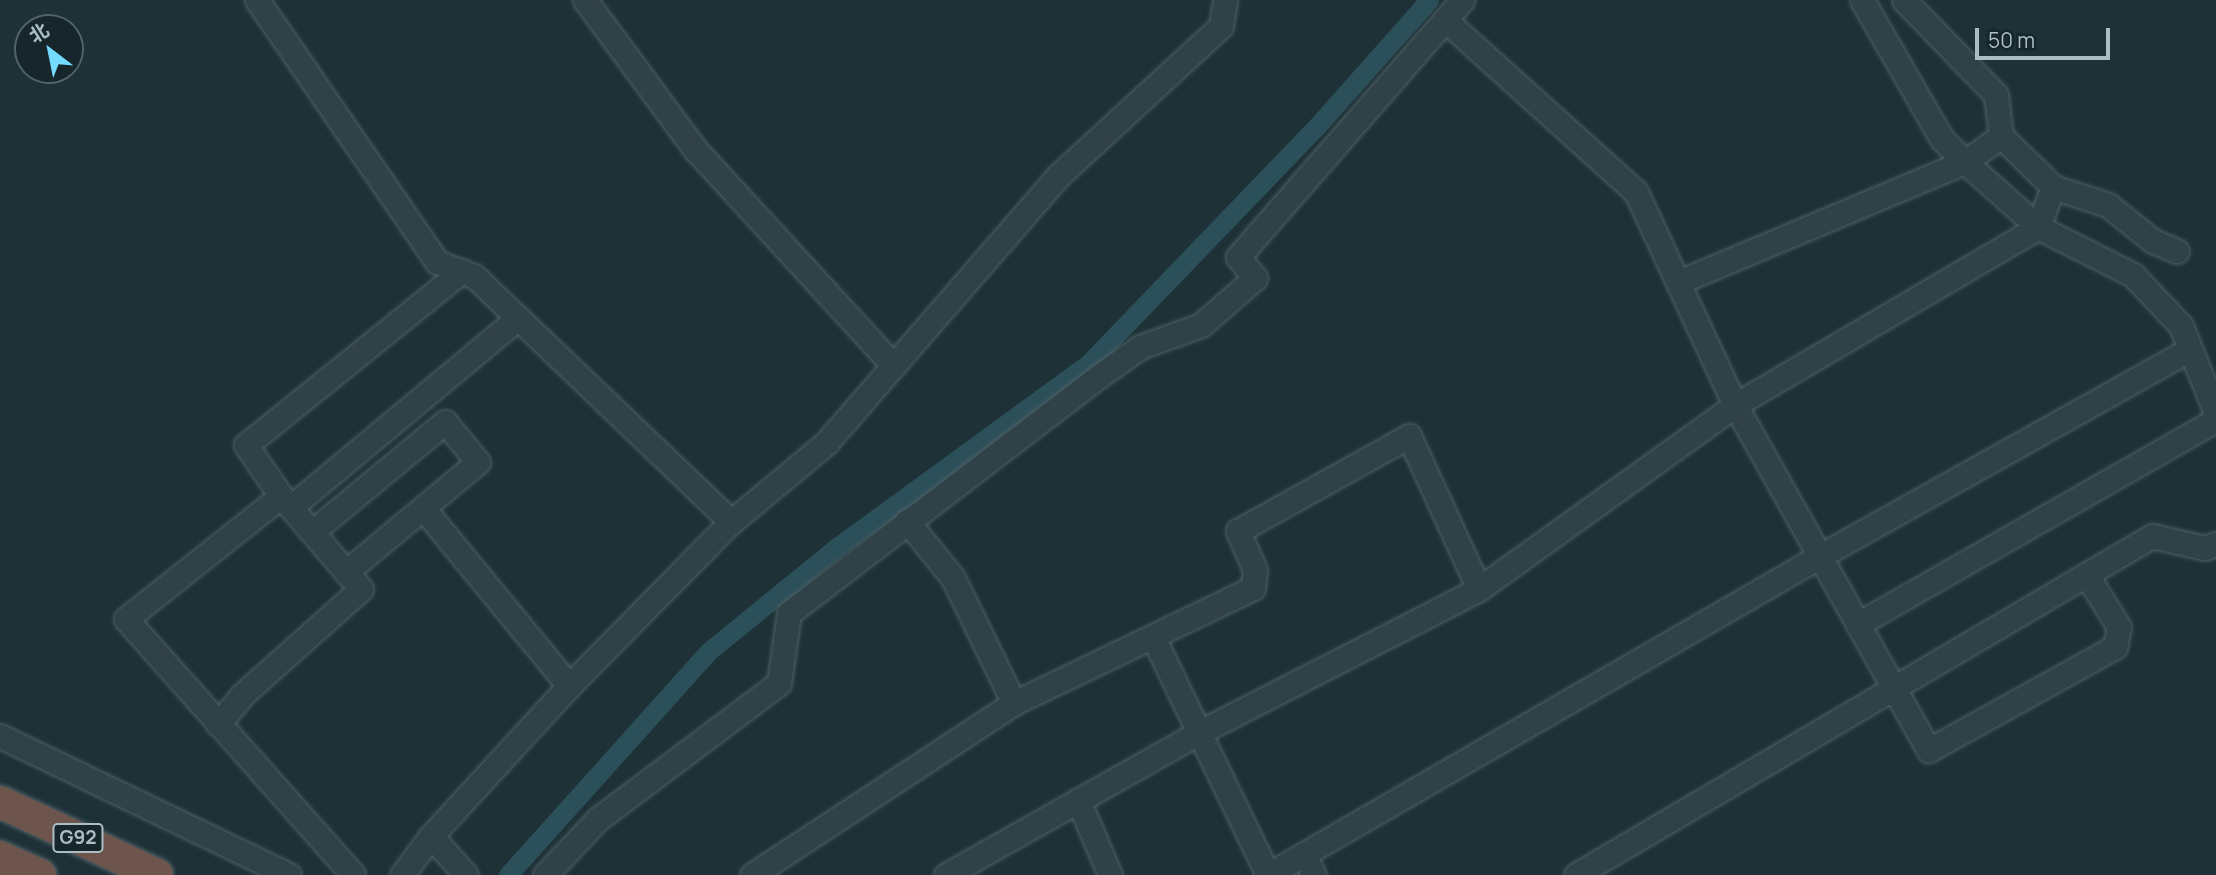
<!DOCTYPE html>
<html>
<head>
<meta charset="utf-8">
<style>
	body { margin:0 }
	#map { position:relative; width:2216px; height:875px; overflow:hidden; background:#1d3136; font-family:Manrope,"Noto Sans SC",sans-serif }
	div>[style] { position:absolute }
	.canal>* { height:19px; margin:-9.5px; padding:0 9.5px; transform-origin:9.5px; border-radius:9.5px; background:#2c505a }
	.roads { filter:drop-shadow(0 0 2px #4e5f65) drop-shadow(0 0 2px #4e5f65) }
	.minor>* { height:23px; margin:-11.5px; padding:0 11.5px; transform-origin:11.5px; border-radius:11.5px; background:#304247 }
	.highway>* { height:32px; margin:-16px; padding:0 16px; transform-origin:16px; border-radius:16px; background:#6d554d }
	span { translate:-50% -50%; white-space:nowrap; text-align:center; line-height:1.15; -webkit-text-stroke:7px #16262b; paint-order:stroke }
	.shield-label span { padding:2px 5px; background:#16262b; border:2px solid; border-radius:5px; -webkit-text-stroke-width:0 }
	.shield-label { font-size:19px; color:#aabec4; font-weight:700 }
	.north { position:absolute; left:14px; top:14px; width:70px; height:70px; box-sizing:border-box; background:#16262b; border:2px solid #516368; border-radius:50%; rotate:328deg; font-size:19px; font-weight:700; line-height:28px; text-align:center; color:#aabec4 }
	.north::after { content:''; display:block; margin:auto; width:24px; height:32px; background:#74dcff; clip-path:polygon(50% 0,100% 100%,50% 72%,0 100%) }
	.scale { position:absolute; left:1975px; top:28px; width:135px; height:32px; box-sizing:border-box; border:4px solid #aabec4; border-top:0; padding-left:9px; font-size:21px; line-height:24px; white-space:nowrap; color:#aabec4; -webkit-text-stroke:5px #16262b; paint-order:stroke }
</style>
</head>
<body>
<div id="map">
	<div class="canal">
		<i style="left:508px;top:875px;width:301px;rotate:-48.1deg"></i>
		<i style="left:709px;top:651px;width:165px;rotate:-39.1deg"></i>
		<i style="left:837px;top:547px;width:309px;rotate:-36.1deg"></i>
		<i style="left:1087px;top:365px;width:333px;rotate:-46.1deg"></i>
		<i style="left:1318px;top:125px;width:167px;rotate:-48.4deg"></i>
	</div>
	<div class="roads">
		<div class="minor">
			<i style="left:257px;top:0;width:318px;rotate:55.5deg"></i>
			<i style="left:437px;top:262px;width:40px;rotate:21deg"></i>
			<i style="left:474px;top:276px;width:356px;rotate:43.7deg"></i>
			<i style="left:585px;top:0;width:185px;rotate:53.6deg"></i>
			<i style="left:695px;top:149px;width:294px;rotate:47.5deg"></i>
			<i style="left:1862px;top:0;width:160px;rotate:60.1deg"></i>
			<i style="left:1942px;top:139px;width:33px;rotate:45deg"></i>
			<i style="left:1965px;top:162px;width:98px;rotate:41.7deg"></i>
			<i style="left:2038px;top:227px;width:106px;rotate:26.8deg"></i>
			<i style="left:2133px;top:275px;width:70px;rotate:46.7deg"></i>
			<i style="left:2181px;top:326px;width:94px;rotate:68.1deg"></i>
			<i style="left:1904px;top:0;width:132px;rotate:45.9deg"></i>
			<i style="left:1996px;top:95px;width:41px;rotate:83deg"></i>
			<i style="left:2001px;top:136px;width:73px;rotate:44.4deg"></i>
			<i style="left:2053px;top:187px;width:58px;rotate:18.1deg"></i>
			<i style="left:2108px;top:205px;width:58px;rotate:38.7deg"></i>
			<i style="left:2153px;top:241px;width:26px;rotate:23deg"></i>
			<i style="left:1445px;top:20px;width:257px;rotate:42deg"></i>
			<i style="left:1636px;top:192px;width:235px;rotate:65.1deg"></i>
			<i style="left:1735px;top:405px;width:396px;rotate:60.7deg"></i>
			<i style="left:1929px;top:750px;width:213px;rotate:-29deg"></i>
			<i style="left:2115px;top:647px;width:20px;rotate:-79deg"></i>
			<i style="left:2119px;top:627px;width:62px;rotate:-121.9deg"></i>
			<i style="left:1679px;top:282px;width:310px;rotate:-22.8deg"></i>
			<i style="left:1965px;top:162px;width:44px;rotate:-35.8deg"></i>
			<i style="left:281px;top:496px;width:198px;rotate:141.6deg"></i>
			<i style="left:126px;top:619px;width:342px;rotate:48.4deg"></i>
			<i style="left:291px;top:507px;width:295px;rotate:-39.8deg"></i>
			<i style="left:423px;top:508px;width:230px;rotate:50.6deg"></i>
			<i style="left:907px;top:521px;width:73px;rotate:51.1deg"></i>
			<i style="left:953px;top:578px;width:139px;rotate:64deg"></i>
			<i style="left:312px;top:532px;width:173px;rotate:-39.6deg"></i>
			<i style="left:445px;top:422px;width:52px;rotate:50.5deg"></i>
			<i style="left:478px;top:462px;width:172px;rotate:140.2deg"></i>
			<i style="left:1858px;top:624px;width:412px;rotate:-29.7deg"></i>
			<i style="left:1153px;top:637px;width:264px;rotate:64.2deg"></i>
			<i style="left:218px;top:724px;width:38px;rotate:-50deg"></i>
			<i style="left:242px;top:695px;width:159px;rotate:-41.7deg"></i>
			<i style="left:361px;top:589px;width:123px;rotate:-130.7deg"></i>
			<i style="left:281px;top:496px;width:62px;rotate:-124.5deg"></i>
			<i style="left:246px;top:445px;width:277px;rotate:-38.9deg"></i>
			<i style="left:0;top:736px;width:321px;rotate:25.7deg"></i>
			<i style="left:1078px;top:800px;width:82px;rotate:66.9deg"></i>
			<i style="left:431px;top:836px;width:52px;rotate:48.1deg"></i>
			<i style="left:1304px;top:854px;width:23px;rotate:65deg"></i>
			<i style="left:402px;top:875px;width:49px;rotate:-53.4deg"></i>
			<i style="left:431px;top:836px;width:204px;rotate:-47.4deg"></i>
			<i style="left:569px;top:686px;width:231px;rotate:-45.4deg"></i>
			<i style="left:731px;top:522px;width:124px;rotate:-39.7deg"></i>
			<i style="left:826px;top:443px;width:352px;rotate:-49deg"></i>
			<i style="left:1057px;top:177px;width:223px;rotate:-42.6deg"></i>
			<i style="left:1221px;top:26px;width:26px;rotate:-81deg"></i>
			<i style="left:545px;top:875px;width:77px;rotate:-46.6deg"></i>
			<i style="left:598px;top:819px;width:226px;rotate:-36.9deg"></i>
			<i style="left:779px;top:683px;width:71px;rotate:-81.9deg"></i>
			<i style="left:789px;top:613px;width:390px;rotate:-37.4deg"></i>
			<i style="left:1099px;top:376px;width:50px;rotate:-35.3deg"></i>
			<i style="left:1140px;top:347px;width:65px;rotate:-19.8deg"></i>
			<i style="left:1201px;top:325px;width:72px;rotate:-41deg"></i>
			<i style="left:1255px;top:278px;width:27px;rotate:-129deg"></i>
			<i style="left:1238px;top:257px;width:341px;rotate:-48.9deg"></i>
			<i style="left:752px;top:875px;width:313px;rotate:-33.3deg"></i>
			<i style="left:1014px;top:703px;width:265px;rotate:-25.7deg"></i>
			<i style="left:1253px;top:588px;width:18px;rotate:-84deg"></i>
			<i style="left:1255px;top:570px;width:43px;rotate:-113.6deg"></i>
			<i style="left:1238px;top:531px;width:196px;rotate:-29.1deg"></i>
			<i style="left:1409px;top:436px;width:168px;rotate:65.4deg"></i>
			<i style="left:946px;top:875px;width:289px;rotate:-29.4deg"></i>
			<i style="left:1198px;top:733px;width:316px;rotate:-27.1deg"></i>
			<i style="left:1479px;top:589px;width:315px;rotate:-35.7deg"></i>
			<i style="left:1735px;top:405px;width:351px;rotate:-30.4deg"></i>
			<i style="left:2038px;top:227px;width:43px;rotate:-69.4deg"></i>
			<i style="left:1268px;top:875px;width:638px;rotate:-30.02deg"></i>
			<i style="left:1820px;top:556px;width:424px;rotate:-29.2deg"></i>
			<i style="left:1576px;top:875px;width:668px;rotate:-30.48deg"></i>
			<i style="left:2152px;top:536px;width:54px;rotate:12.8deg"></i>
			<i style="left:2205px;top:548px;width:12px;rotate:-20deg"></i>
		</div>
		<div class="highway">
			<i style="left:0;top:802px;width:173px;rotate:24.9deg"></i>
			<i style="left:0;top:857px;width:44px;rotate:24.2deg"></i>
		</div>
	</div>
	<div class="shield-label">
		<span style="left:78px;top:838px">G92</span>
	</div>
	<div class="north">北</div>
	<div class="scale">50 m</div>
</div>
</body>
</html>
